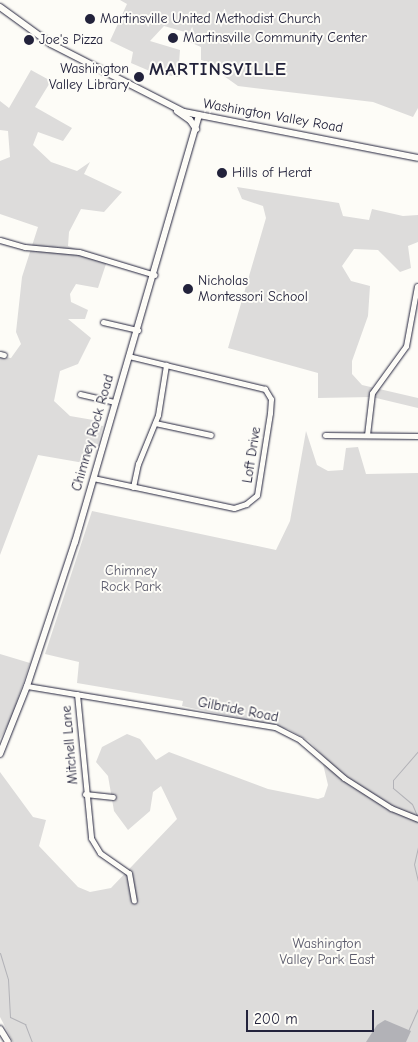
<!DOCTYPE html>
<html>
<head>
<meta charset="utf-8">
<style>
	body { margin:0 }
	#map { position:relative; width:418px; height:1042px; overflow:hidden; background:#fdfcf7; font-family:"Comic Neue",sans-serif }
	div>[style] { position:absolute }
	.green>* { inset:0; background:#dddcdb }
	.water>* { inset:0; background:#b2b2b7 }
	.stream>* { height:1px; margin:-0.5px; padding:0 0.5px; transform-origin:0.5px; border-radius:0.5px; background:#b2b2b7 }
	.roads { filter:drop-shadow(0 0 1px #22223b) drop-shadow(0 0 1px #22223b) }
	.minor>* { height:5px; margin:-2.5px; padding:0 2.5px; transform-origin:2.5px; border-radius:2.5px; background:#fdfcf7 }
	.tertiary>* { height:6px; margin:-3px; padding:0 3px; transform-origin:3px; border-radius:3px; background:#fdfcf7 }
	.dots>* { width:14px; height:14px; translate:-50% -50%; box-sizing:border-box; border:2px solid #fdfcf7; border-radius:50% }
	span { translate:-50% -50%; white-space:nowrap; text-align:center; line-height:1.15; -webkit-text-stroke:4px #fdfcf7; paint-order:stroke }
	.poi-label { font-size:14px; color:#22223b }
	.left { translate:0 -50%; text-align:left }
	.right { translate:-100% -50%; text-align:right }
	.street-label { font-size:14px; color:#22223b }
	.park-label { font-size:14px; color:#5a5a6b }
	.district-label { font-size:19px; color:#22223b; font-weight:700; letter-spacing:1px }
	.scale { position:absolute; left:246px; top:1010px; width:128px; height:22px; box-sizing:border-box; border:2px solid #22223b; border-top:0; padding-left:6px; font-size:15px; line-height:18px; white-space:nowrap; color:#22223b; -webkit-text-stroke:4px #fdfcf7; paint-order:stroke }
</style>
</head>
<body>
<div id="map">
	<div class="green">
		<i style="clip-path:polygon(120px 0,418px 0,418px 108px,413px 117px,373px 102px,238px 86px,224px 76px,226px 68px,201px 60px,201px 47px,185px 40px,185px 32px,164px 26px,150px 41px,180px 50px,178px 77px,152px 72px,131px 63px,133px 52px,110px 41px,127px 4px)"></i>
		<i style="clip-path:polygon(31px 70px,51px 81px,35px 107px,72px 128px,63px 141px,38px 132px,33px 145px,51px 162px,77px 171px,90px 162px,84px 174px,122px 192px,104px 212px,81px 209px,69px 232px,68px 246px,107px 261px,98px 288px,76px 284px,70px 294px,71px 302px,88px 310px,85px 319px,68px 319px,91px 338px,78px 364px,60px 371px,54px 401px,70px 416px,99px 421px,98px 425px,103px 426px,98px 444px,91px 443px,84px 463px,38px 455px,0 555px,0 356px,11px 358px,21px 344px,16px 332px,22px 277px,38px 227px,0 214px,0 161px,10px 157px,8px 131px,0 130px,0 101px,9px 108px)"></i>
		<i style="clip-path:polygon(237px 187px,339px 203px,343px 216px,369px 220px,372px 209px,403px 216px,418px 215px,418px 242px,408px 246px,411px 268px,400px 272px,378px 250px,354px 249px,342px 266px,351px 281px,370px 286px,368px 316px,352px 361px,352px 374px,362px 385px,418px 398px,418px 408px,372px 397px,318px 398px,318px 373px,228px 348px,266px 218px,263px 206px,242px 199px)"></i>
		<i style="clip-path:polygon(306px 431px,317px 465px,328px 471px,343px 470px,346px 448px,358px 447px,366px 474px,418px 473px,418px 1042px,13px 1042px,0 1017px,0 772px,33px 817px,46px 820px,39px 846px,78px 887px,90px 892px,111px 888px,177px 819px,161px 786px,153px 792px,150px 811px,128px 830px,114px 811px,108px 776px,96px 762px,102px 747px,127px 734px,140px 739px,156px 760px,169px 752px,268px 789px,318px 799px,324px 797px,328px 785px,323px 764px,327px 760px,309px 741px,288px 729px,182px 706px,183px 701px,77px 683px,79px 662px,45px 654px,92px 511px,276px 550px,290px 521px)"></i>
		<i style="clip-path:polygon(0 654px,30px 663px,11px 719px,0 739px)"></i>
	</div>
	<div class="water">
		<i style="clip-path:polygon(385px 1020px,411px 1031px,406px 1042px,366px 1042px,377px 1025px)"></i>
	</div>
	<div class="stream">
		<i style="left:418px;top:818px;width:15px;rotate:-113deg"></i>
		<i style="left:412px;top:804px;width:25px;rotate:-140deg"></i>
		<i style="left:393px;top:788px;width:8px;rotate:-90deg"></i>
		<i style="left:393px;top:780px;width:38px;rotate:-49deg"></i>
		<i style="left:418px;top:847px;width:17px;rotate:103deg"></i>
		<i style="left:414px;top:864px;width:18px;rotate:77deg"></i>
		<i style="left:0;top:953px;width:27px;rotate:73deg"></i>
		<i style="left:8px;top:979px;width:38px;rotate:87deg"></i>
		<i style="left:10px;top:1017px;width:17px;rotate:25deg"></i>
		<i style="left:25px;top:1024px;width:19px;rotate:69deg"></i>
		<i style="left:408px;top:1031px;width:24px;rotate:-66deg"></i>
	</div>
	<div class="roads">
		<div class="minor">
			<i style="left:0;top:240px;width:26px;rotate:16deg"></i>
			<i style="left:25px;top:247px;width:54px;rotate:5.3deg"></i>
			<i style="left:79px;top:252px;width:79px;rotate:16.8deg"></i>
			<i style="left:103px;top:322px;width:36px;rotate:13deg"></i>
			<i style="left:0;top:354px;width:4px;rotate:14deg"></i>
			<i style="left:80px;top:394px;width:36px;rotate:13deg"></i>
			<i style="left:155px;top:423px;width:57px;rotate:12.1deg"></i>
			<i style="left:325px;top:435px;width:93px;rotate:0.6deg"></i>
			<i style="left:367px;top:435px;width:42px;rotate:-83.2deg"></i>
			<i style="left:372px;top:393px;width:58px;rotate:-54.1deg"></i>
			<i style="left:406px;top:346px;width:61px;rotate:-79.6deg"></i>
			<i style="left:93px;top:478px;width:144px;rotate:12deg"></i>
			<i style="left:234px;top:508px;width:13px;rotate:-18deg"></i>
			<i style="left:246px;top:504px;width:14px;rotate:-39deg"></i>
			<i style="left:257px;top:495px;width:83px;rotate:-81deg"></i>
			<i style="left:270px;top:413px;width:14px;rotate:-86deg"></i>
			<i style="left:271px;top:399px;width:12px;rotate:-121deg"></i>
			<i style="left:265px;top:389px;width:140px;rotate:-166.4deg"></i>
			<i style="left:133px;top:487px;width:24px;rotate:-78deg"></i>
			<i style="left:138px;top:464px;width:53px;rotate:-67.8deg"></i>
			<i style="left:158px;top:415px;width:51px;rotate:-80.9deg"></i>
			<i style="left:27px;top:686px;width:251px;rotate:9.4deg"></i>
			<i style="left:275px;top:727px;width:28px;rotate:27deg"></i>
			<i style="left:300px;top:740px;width:58px;rotate:40.8deg"></i>
			<i style="left:344px;top:778px;width:56px;rotate:32.6deg"></i>
			<i style="left:391px;top:808px;width:29px;rotate:22deg"></i>
			<i style="left:77px;top:694px;width:145px;rotate:84.4deg"></i>
			<i style="left:91px;top:838px;width:17px;rotate:59deg"></i>
			<i style="left:100px;top:853px;width:35px;rotate:35deg"></i>
			<i style="left:129px;top:873px;width:28px;rotate:80deg"></i>
			<i style="left:85px;top:794px;width:28px;rotate:6deg"></i>
		</div>
		<div class="tertiary">
			<i style="left:0;top:7px;width:63px;rotate:36deg"></i>
			<i style="left:51px;top:44px;width:149px;rotate:27.1deg"></i>
			<i style="left:184px;top:112px;width:238px;rotate:11.1deg"></i>
			<i style="left:177px;top:111px;width:16px;rotate:35deg"></i>
			<i style="left:190px;top:120px;width:11px;rotate:56deg"></i>
			<i style="left:0;top:754px;width:73px;rotate:-68.3deg"></i>
			<i style="left:27px;top:686px;width:152px;rotate:-71.6deg"></i>
			<i style="left:75px;top:542px;width:444px;rotate:-73.8deg"></i>
			<i style="left:0;top:1029px;width:15px;rotate:58deg"></i>
		</div>
	</div>
	<div class="dots">
		<i style="left:90px;top:19px;background:#22223b"></i>
		<i style="left:173px;top:38px;background:#22223b"></i>
		<i style="left:29px;top:40px;background:#22223b"></i>
		<i style="left:139px;top:77px;background:#22223b"></i>
		<i style="left:222px;top:173px;background:#22223b"></i>
		<i style="left:188px;top:289px;background:#22223b"></i>
	</div>
	<div class="poi-label">
		<span class="left" style="left:100px;top:19px">Martinsville United Methodist Church</span>
		<span class="left" style="left:183px;top:38px">Martinsville Community Center</span>
		<span class="left" style="left:39px;top:40px">Joe's Pizza</span>
		<span class="right" style="left:129px;top:77px">Washington<br>Valley Library</span>
		<span class="left" style="left:232px;top:173px">Hills of Herat</span>
		<span class="left" style="left:198px;top:289px">Nicholas<br>Montessori School</span>
	</div>
	<div class="street-label">
		<span style="left:273px;top:116px;rotate:10deg">Washington Valley Road</span>
		<span style="left:93px;top:433px;rotate:-74deg">Chimney Rock Road</span>
		<span style="left:252px;top:455px;rotate:-81deg">Loft Drive</span>
		<span style="left:238px;top:710px;rotate:11deg">Gilbride Road</span>
		<span style="left:70px;top:745px;rotate:-95deg">Mitchell Lane</span>
	</div>
	<div class="park-label">
		<span style="left:131px;top:579px">Chimney<br>Rock Park</span>
		<span style="left:327px;top:952px">Washington<br>Valley Park East</span>
	</div>
	<div class="district-label">
		<span style="left:218px;top:70px">MARTINSVILLE</span>
	</div>
	<div class="scale">200 m</div>
</div>
</body>
</html>
